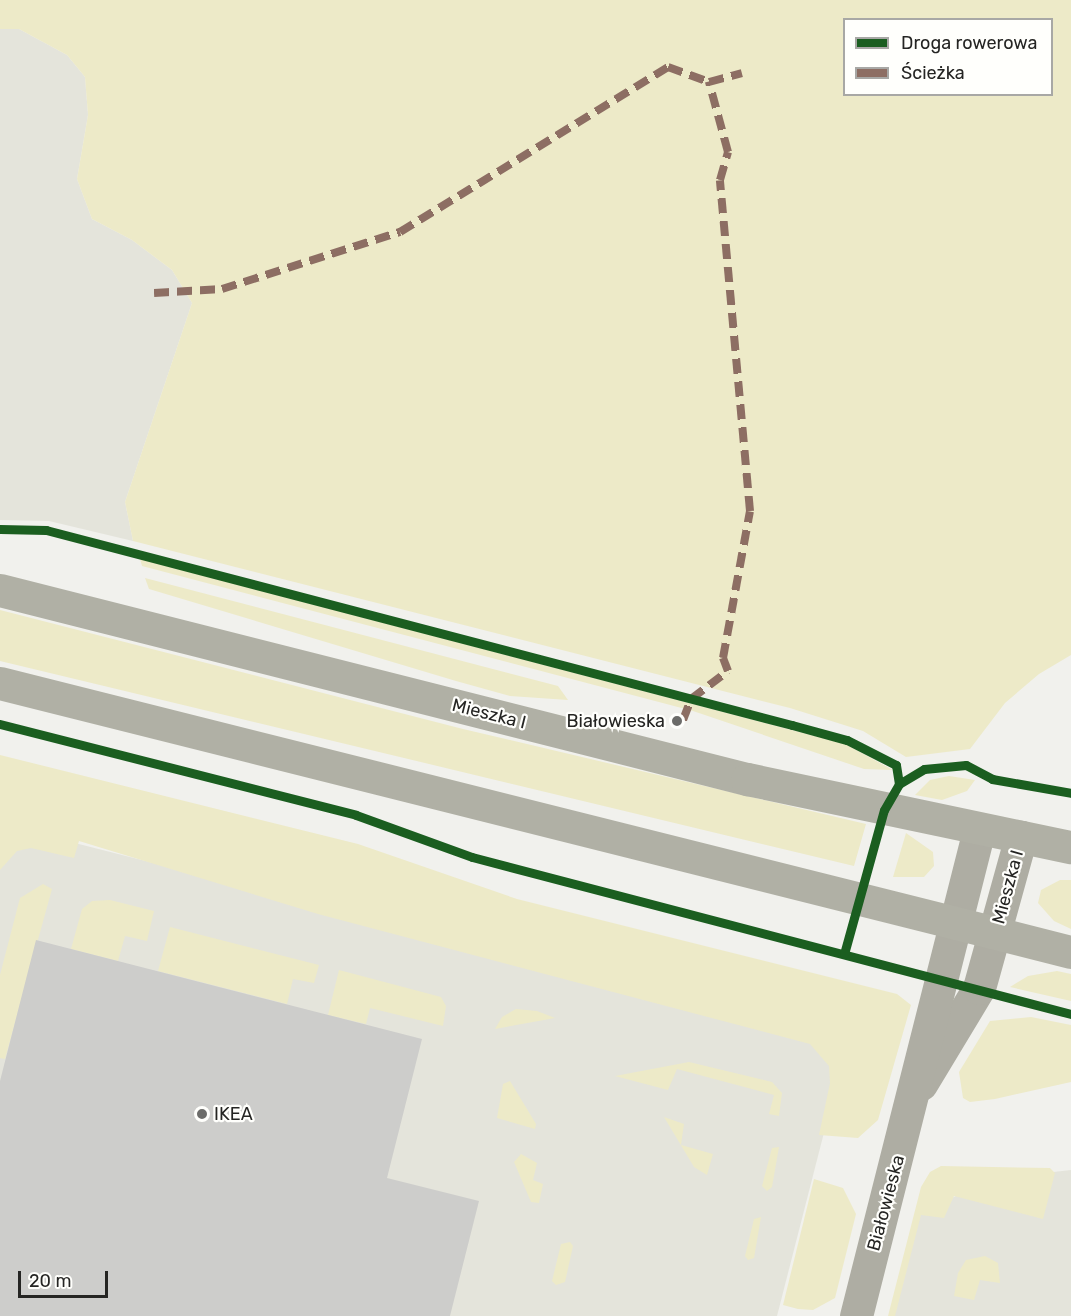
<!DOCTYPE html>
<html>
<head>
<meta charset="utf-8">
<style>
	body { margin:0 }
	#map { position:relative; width:1071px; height:1316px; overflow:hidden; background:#f1f1ed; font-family:Rubik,sans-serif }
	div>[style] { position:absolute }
	.built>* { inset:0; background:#e4e4db }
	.green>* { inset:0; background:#edeac8 }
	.building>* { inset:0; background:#cdcdcb }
	.minor>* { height:33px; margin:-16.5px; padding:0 16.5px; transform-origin:16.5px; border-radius:16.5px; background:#aeada3 }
	.major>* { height:33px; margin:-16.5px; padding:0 16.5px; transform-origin:16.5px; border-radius:16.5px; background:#b0b0a5 }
	.quiet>* { height:8px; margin-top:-4px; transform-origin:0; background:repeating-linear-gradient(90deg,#8d6e63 0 15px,transparent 0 23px) }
	.cycleway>* { height:9px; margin:-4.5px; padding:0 4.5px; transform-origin:4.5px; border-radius:4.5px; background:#1b5e20 }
	.dots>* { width:16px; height:16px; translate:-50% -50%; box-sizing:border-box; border:3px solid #fffffc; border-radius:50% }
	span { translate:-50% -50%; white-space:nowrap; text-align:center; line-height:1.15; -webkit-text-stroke:4.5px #fffffc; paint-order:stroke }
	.street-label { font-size:18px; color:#252523 }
	.poi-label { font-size:18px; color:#252523 }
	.right { translate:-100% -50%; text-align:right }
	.left { translate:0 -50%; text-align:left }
	.legend { position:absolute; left:843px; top:18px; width:210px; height:78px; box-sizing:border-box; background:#fffffc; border:2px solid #a8a8a5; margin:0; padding:8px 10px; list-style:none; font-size:18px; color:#252523 }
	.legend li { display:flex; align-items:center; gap:12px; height:30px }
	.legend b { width:30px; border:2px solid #a8a8a5 }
	.scale { position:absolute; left:18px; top:1271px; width:90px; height:27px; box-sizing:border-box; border:3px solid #252523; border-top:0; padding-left:8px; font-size:18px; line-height:21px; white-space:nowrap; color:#252523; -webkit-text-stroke:4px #fffffc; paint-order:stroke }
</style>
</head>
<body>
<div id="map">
	<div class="built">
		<i style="clip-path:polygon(0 29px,19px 29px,67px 55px,85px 77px,88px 115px,77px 179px,92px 219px,132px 240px,172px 270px,192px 303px,125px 502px,133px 541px,49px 521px,0 520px)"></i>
		<i style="clip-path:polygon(0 824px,848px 1039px,777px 1316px,0 1316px)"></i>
		<i style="clip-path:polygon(1071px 1170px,1071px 1316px,891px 1316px,919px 1213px,993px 1179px)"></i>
	</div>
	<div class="green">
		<i style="clip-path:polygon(evenodd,0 0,1071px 0,1071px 655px,1039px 674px,1005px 703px,970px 749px,906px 757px,863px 731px,790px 708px,133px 541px,125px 502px,192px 303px,172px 270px,132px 240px,92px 219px,77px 179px,88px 115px,85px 77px,67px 55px,19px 29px,0 29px,0 0,844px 20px,1052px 20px,1052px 94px,844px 94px,844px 20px)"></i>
		<i style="clip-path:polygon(140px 559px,845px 744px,893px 770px,864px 769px,693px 711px,142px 566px)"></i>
		<i style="clip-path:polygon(145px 578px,558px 686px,568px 700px,510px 696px,456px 681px,149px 589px)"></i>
		<i style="clip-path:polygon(0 610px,463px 729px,866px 824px,854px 866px,0 661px)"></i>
		<i style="clip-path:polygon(0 755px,358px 844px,517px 899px,897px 994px,911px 1005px,878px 1120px,858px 1138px,819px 1135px,830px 1083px,829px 1066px,810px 1044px,318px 914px,79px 841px,74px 858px,31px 848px,17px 851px,0 870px)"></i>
		<i style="clip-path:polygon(949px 776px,975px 780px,967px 791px,942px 800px,915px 795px,930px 780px)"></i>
		<i style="clip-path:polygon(906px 833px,933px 852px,934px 866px,924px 877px,893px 877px)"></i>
		<i style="clip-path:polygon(1060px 880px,1071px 880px,1071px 929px,1054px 921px,1038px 903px,1041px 890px)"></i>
		<i style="clip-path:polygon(43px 884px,52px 889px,5px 1059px,0 1058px,0 975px,20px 898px)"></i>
		<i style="clip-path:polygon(110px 900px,154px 911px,147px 941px,125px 936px,118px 961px,71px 949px,82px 909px,92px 901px)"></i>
		<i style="clip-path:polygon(170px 927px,319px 965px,314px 983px,293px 979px,287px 1004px,158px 971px)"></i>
		<i style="clip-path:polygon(339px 970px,441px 997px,446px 1006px,443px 1026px,370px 1008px,366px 1024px,328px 1015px)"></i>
		<i style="clip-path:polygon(1057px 971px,1071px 974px,1071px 1001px,1010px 987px,1028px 976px)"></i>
		<i style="clip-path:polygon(516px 1009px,537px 1011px,555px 1018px,495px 1029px,502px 1017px)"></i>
		<i style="clip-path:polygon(1031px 1017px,1071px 1025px,1071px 1082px,995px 1099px,970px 1102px,963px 1098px,959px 1072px,990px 1021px)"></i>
		<i style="clip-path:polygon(689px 1062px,772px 1082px,782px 1093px,779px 1116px,769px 1114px,774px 1095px,677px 1069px,668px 1090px,615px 1076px)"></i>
		<i style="clip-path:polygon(510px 1081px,536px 1124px,535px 1129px,497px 1118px,503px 1084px)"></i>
		<i style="clip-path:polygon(664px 1117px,684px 1124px,681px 1145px,713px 1154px,707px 1175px,694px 1167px)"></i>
		<i style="clip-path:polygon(779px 1147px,772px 1187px,767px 1191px,762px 1186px,772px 1148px)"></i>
		<i style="clip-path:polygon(521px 1154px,537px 1163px,533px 1180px,543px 1184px,539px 1203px,531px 1202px,514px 1162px)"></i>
		<i style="clip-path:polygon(941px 1166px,1050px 1168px,1055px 1173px,1043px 1219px,954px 1196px,944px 1218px,921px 1215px,895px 1316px,888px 1316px,921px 1187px,930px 1172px)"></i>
		<i style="clip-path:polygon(814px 1179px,843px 1188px,856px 1214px,835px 1298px,813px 1310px,798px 1309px,783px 1305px)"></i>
		<i style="clip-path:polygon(761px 1217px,754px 1258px,748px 1260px,745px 1256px,754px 1219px)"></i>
		<i style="clip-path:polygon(570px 1242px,573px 1246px,565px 1282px,556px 1285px,552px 1281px,561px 1244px)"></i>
		<i style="clip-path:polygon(985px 1256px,998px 1263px,1000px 1283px,980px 1280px,974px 1300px,954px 1296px,958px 1273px,966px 1260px)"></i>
	</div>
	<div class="building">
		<i style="clip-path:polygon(36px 940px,422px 1039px,387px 1178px,479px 1201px,450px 1316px,0 1316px,0 1081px)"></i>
	</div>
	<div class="minor">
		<i style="left:921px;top:1084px;width:112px;rotate:-58.9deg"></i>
		<i style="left:979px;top:988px;width:157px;rotate:-74.5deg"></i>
		<i style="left:856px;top:1316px;width:501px;rotate:-75.8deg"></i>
	</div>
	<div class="major">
		<i style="left:0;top:590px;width:771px;rotate:14.2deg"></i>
		<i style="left:747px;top:779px;width:331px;rotate:11.9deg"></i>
		<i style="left:0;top:683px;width:1104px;rotate:14.1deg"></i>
	</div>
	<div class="quiet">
		<i style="left:154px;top:293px;width:68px;rotate:-3.4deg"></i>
		<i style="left:222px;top:289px;width:187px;rotate:-17.8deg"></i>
		<i style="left:400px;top:232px;width:315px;rotate:-31.6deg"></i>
		<i style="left:668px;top:67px;width:44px;rotate:20.1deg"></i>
		<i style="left:709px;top:82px;width:34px;rotate:-15deg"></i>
		<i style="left:683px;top:720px;width:22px;rotate:-69deg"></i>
		<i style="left:691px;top:699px;width:46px;rotate:-37.1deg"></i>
		<i style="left:728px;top:671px;width:14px;rotate:-111deg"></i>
		<i style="left:723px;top:658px;width:149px;rotate:-79.6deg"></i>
		<i style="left:750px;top:511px;width:332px;rotate:-95.2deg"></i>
		<i style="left:720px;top:180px;width:29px;rotate:-74deg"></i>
		<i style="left:728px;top:152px;width:73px;rotate:-105.2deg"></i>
	</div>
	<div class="cycleway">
		<i style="left:0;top:529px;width:46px;rotate:1.2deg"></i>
		<i style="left:46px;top:530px;width:771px;rotate:14.65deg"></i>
		<i style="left:792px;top:725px;width:57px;rotate:15.3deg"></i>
		<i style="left:847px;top:740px;width:55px;rotate:27deg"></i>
		<i style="left:896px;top:765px;width:19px;rotate:81deg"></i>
		<i style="left:0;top:724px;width:367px;rotate:14.3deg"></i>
		<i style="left:356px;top:815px;width:123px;rotate:19.9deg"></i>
		<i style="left:472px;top:857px;width:619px;rotate:14.69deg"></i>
		<i style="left:844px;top:954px;width:149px;rotate:-74.5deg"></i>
		<i style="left:884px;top:810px;width:30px;rotate:-60deg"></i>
		<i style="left:899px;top:784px;width:29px;rotate:-31deg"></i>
		<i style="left:924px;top:769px;width:42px;rotate:-5.4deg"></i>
		<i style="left:966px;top:765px;width:30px;rotate:28deg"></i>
		<i style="left:992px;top:779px;width:80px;rotate:10deg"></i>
	</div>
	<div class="dots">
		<i style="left:677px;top:721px;background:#6c6c6a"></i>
		<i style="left:202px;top:1114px;background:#6c6c6a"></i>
	</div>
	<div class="street-label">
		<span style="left:489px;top:714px;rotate:14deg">Mieszka I</span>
		<span style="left:1008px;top:887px;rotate:-75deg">Mieszka I</span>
		<span style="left:886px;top:1203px;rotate:-75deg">Białowieska</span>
	</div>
	<div class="poi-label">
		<span class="right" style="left:665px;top:721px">Białowieska</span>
		<span class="left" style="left:214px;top:1114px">IKEA</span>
	</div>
	<ul class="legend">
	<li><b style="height:8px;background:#1b5e20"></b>Droga rowerowa</li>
	<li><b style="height:8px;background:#8d6e63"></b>Ścieżka</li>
	</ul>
	<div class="scale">20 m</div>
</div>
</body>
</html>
